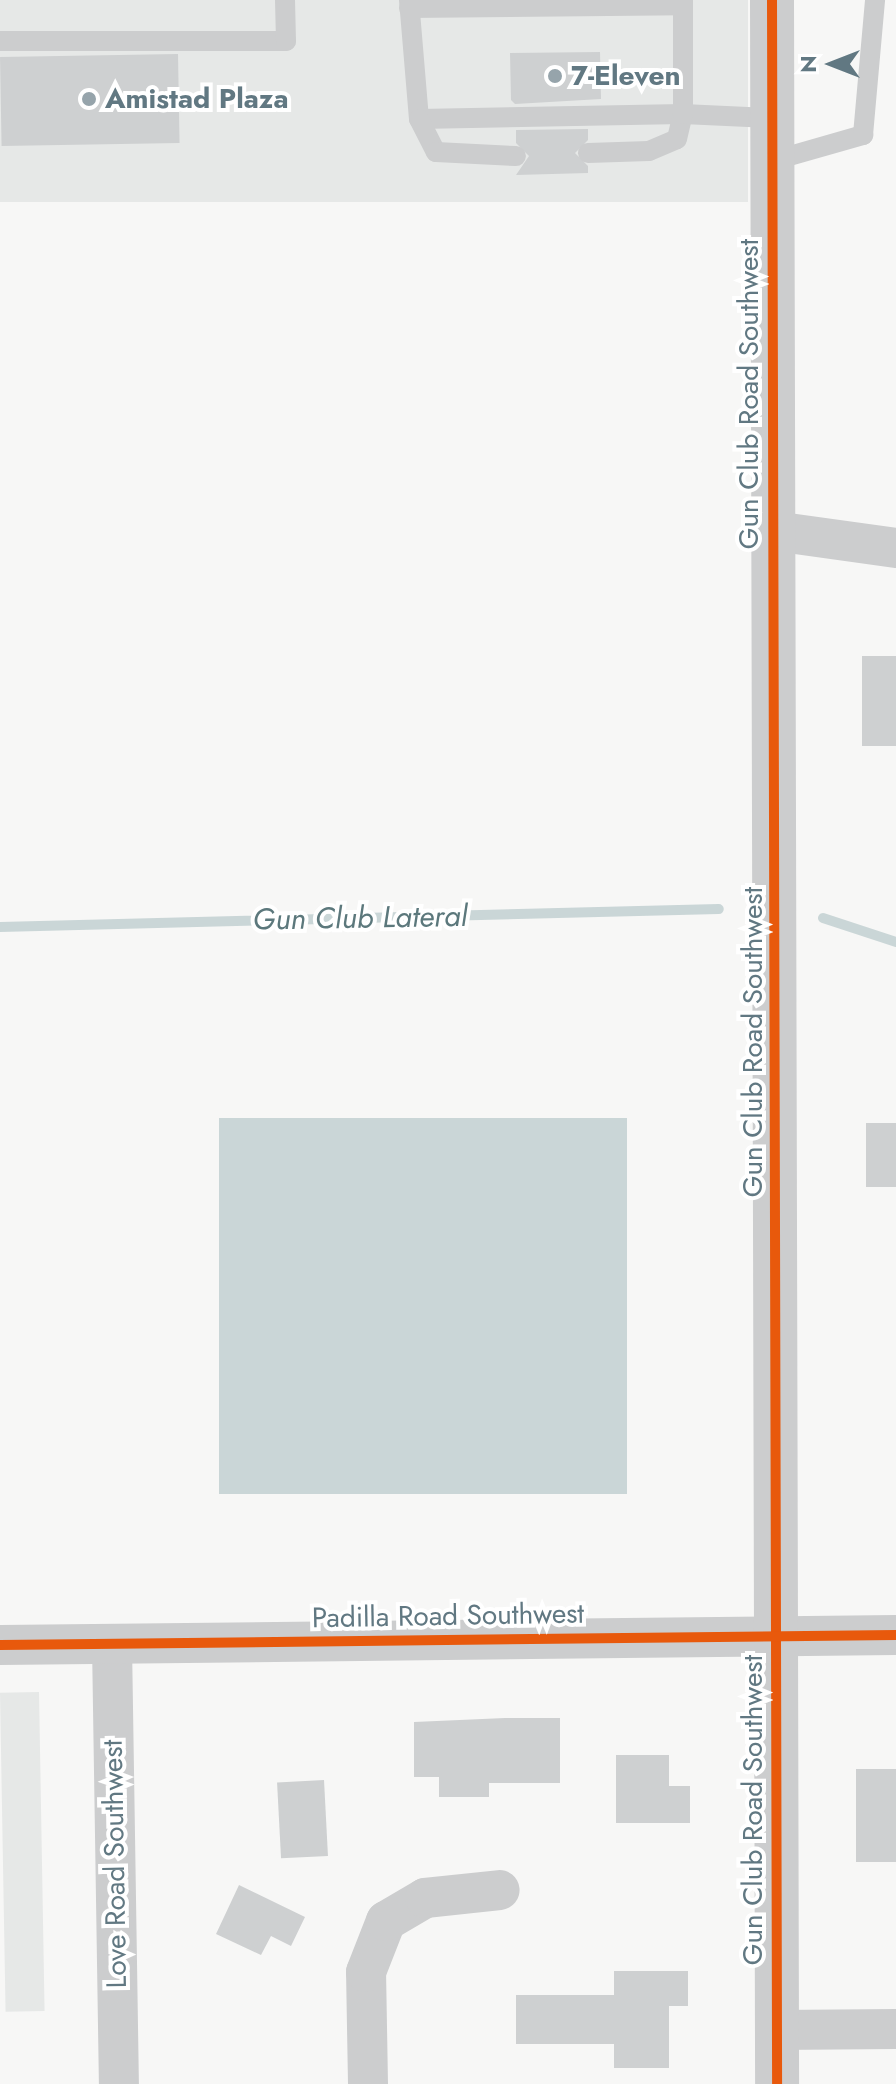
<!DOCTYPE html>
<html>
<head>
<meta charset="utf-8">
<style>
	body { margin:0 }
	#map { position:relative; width:896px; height:2084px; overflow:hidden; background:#f7f7f6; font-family:Jost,sans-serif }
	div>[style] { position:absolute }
	.built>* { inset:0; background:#e6e8e7; transform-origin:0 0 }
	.water>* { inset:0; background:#cad6d7; transform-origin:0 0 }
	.stream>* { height:10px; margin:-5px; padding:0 5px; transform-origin:5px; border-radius:5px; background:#cad6d7 }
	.building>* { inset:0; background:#ced0d1; transform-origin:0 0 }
	.service>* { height:20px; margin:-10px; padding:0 10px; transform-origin:10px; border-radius:10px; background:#cccdce }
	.minor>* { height:40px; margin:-20px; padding:0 20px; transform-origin:20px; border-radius:20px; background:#cccdce }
	.tertiary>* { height:44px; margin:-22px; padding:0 22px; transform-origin:22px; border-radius:22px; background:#cccdce }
	.cycleway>* { height:10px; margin:-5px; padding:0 5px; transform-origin:5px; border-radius:5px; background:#e8590c }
	.dots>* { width:22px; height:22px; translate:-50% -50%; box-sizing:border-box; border:4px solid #fff; border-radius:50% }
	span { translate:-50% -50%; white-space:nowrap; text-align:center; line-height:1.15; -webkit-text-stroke:8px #fff; paint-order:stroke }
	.poi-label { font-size:28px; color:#617882; font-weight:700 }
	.left { translate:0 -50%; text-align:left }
	.street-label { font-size:28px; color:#617882 }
	.water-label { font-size:30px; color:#5c787c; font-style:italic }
	.north { position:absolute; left:792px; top:24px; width:80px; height:80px; -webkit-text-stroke:6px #fff; paint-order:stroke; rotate:270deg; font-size:22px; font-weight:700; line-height:32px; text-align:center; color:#617882 }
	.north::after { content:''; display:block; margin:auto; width:28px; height:36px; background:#617882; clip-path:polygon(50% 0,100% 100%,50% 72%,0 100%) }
</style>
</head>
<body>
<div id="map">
	<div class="built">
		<i style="left:0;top:0;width:748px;height:202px"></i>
		<i style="left:39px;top:1692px;width:319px;height:39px;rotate:89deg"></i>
	</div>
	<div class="water">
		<i style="left:219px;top:1118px;width:408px;height:376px"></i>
	</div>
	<div class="stream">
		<i style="left:823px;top:918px;width:77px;rotate:18.2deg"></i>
		<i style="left:0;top:927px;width:719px;rotate:-1.43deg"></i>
	</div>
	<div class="building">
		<i style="clip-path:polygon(600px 52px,601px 99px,515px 104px,511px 100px,510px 53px)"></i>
		<i style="left:178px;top:54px;width:89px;height:178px;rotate:89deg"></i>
		<i style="clip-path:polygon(588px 129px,588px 140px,575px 153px,588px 166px,588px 173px,516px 175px,529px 156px,516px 143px,516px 130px)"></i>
		<i style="left:862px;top:656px;width:34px;height:90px"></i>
		<i style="left:866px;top:1123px;width:30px;height:64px"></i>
		<i style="clip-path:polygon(505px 1718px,560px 1718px,560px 1783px,489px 1783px,489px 1797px,439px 1797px,439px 1777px,414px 1777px,414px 1722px)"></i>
		<i style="clip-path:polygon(616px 1755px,669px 1755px,669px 1786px,690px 1786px,690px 1823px,616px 1823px)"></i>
		<i style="left:856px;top:1769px;width:40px;height:93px"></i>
		<i style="left:324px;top:1780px;width:76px;height:47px;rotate:87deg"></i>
		<i style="clip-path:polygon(239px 1885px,305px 1917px,291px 1946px,271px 1936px,261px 1955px,216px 1934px)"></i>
		<i style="clip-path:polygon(614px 1971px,688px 1971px,688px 2006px,669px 2006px,669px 2068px,614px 2068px,614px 2044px,516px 2044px,516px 1995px,614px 1995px)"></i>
	</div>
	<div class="service">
		<i style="left:409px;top:0;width:119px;rotate:85.2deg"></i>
		<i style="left:419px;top:119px;width:264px;rotate:-1.1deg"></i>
		<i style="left:683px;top:114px;width:89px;rotate:2.6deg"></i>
		<i style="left:409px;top:8px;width:274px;rotate:-0.6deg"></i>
		<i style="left:0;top:41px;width:286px"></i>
		<i style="left:286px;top:41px;width:41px;rotate:-91.4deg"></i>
		<i style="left:419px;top:119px;width:37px;rotate:63deg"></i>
		<i style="left:436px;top:152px;width:80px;rotate:2.9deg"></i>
		<i style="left:588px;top:153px;width:61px;rotate:-1.9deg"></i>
		<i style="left:649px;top:151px;width:30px;rotate:-23deg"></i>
		<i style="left:677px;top:139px;width:26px;rotate:-77deg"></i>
		<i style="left:683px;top:114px;width:114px;rotate:-90deg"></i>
		<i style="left:772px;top:161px;width:95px;rotate:-15.9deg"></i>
		<i style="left:863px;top:135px;width:136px;rotate:-84.9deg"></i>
	</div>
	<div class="minor">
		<i style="left:774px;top:531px;width:123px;rotate:7.9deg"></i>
		<i style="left:112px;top:1644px;width:440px;rotate:89.1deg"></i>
		<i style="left:0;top:1645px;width:896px;rotate:-0.64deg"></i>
		<i style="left:777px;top:2030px;width:119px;rotate:-0.5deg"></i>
		<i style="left:368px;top:2084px;width:112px;rotate:-91deg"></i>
		<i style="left:366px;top:1972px;width:55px;rotate:-68.6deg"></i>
		<i style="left:386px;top:1921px;width:45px;rotate:-30.5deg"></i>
		<i style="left:425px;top:1898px;width:75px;rotate:-6.1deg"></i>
	</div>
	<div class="tertiary">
		<i style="left:772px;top:0;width:2084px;rotate:89.86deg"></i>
	</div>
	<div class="cycleway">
		<i style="left:772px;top:0;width:2084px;rotate:89.86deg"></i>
		<i style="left:0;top:1645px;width:896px;rotate:-0.64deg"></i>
	</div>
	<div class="dots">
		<i style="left:555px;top:76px;background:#96a4ab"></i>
		<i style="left:89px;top:99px;background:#96a4ab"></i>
	</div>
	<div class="poi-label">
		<span class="left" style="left:571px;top:76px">7-Eleven</span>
		<span class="left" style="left:105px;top:99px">Amistad Plaza</span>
	</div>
	<div class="street-label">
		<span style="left:749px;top:394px;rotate:-90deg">Gun Club Road Southwest</span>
		<span style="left:753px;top:1042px;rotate:-90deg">Gun Club Road Southwest</span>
		<span style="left:448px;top:1616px;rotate:-1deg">Padilla Road Southwest</span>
		<span style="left:753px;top:1810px;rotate:-90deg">Gun Club Road Southwest</span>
		<span style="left:115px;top:1864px;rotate:-91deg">Love Road Southwest</span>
	</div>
	<div class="water-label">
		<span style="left:360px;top:918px;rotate:-1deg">Gun Club Lateral</span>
	</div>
	<div class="north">N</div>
</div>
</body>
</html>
